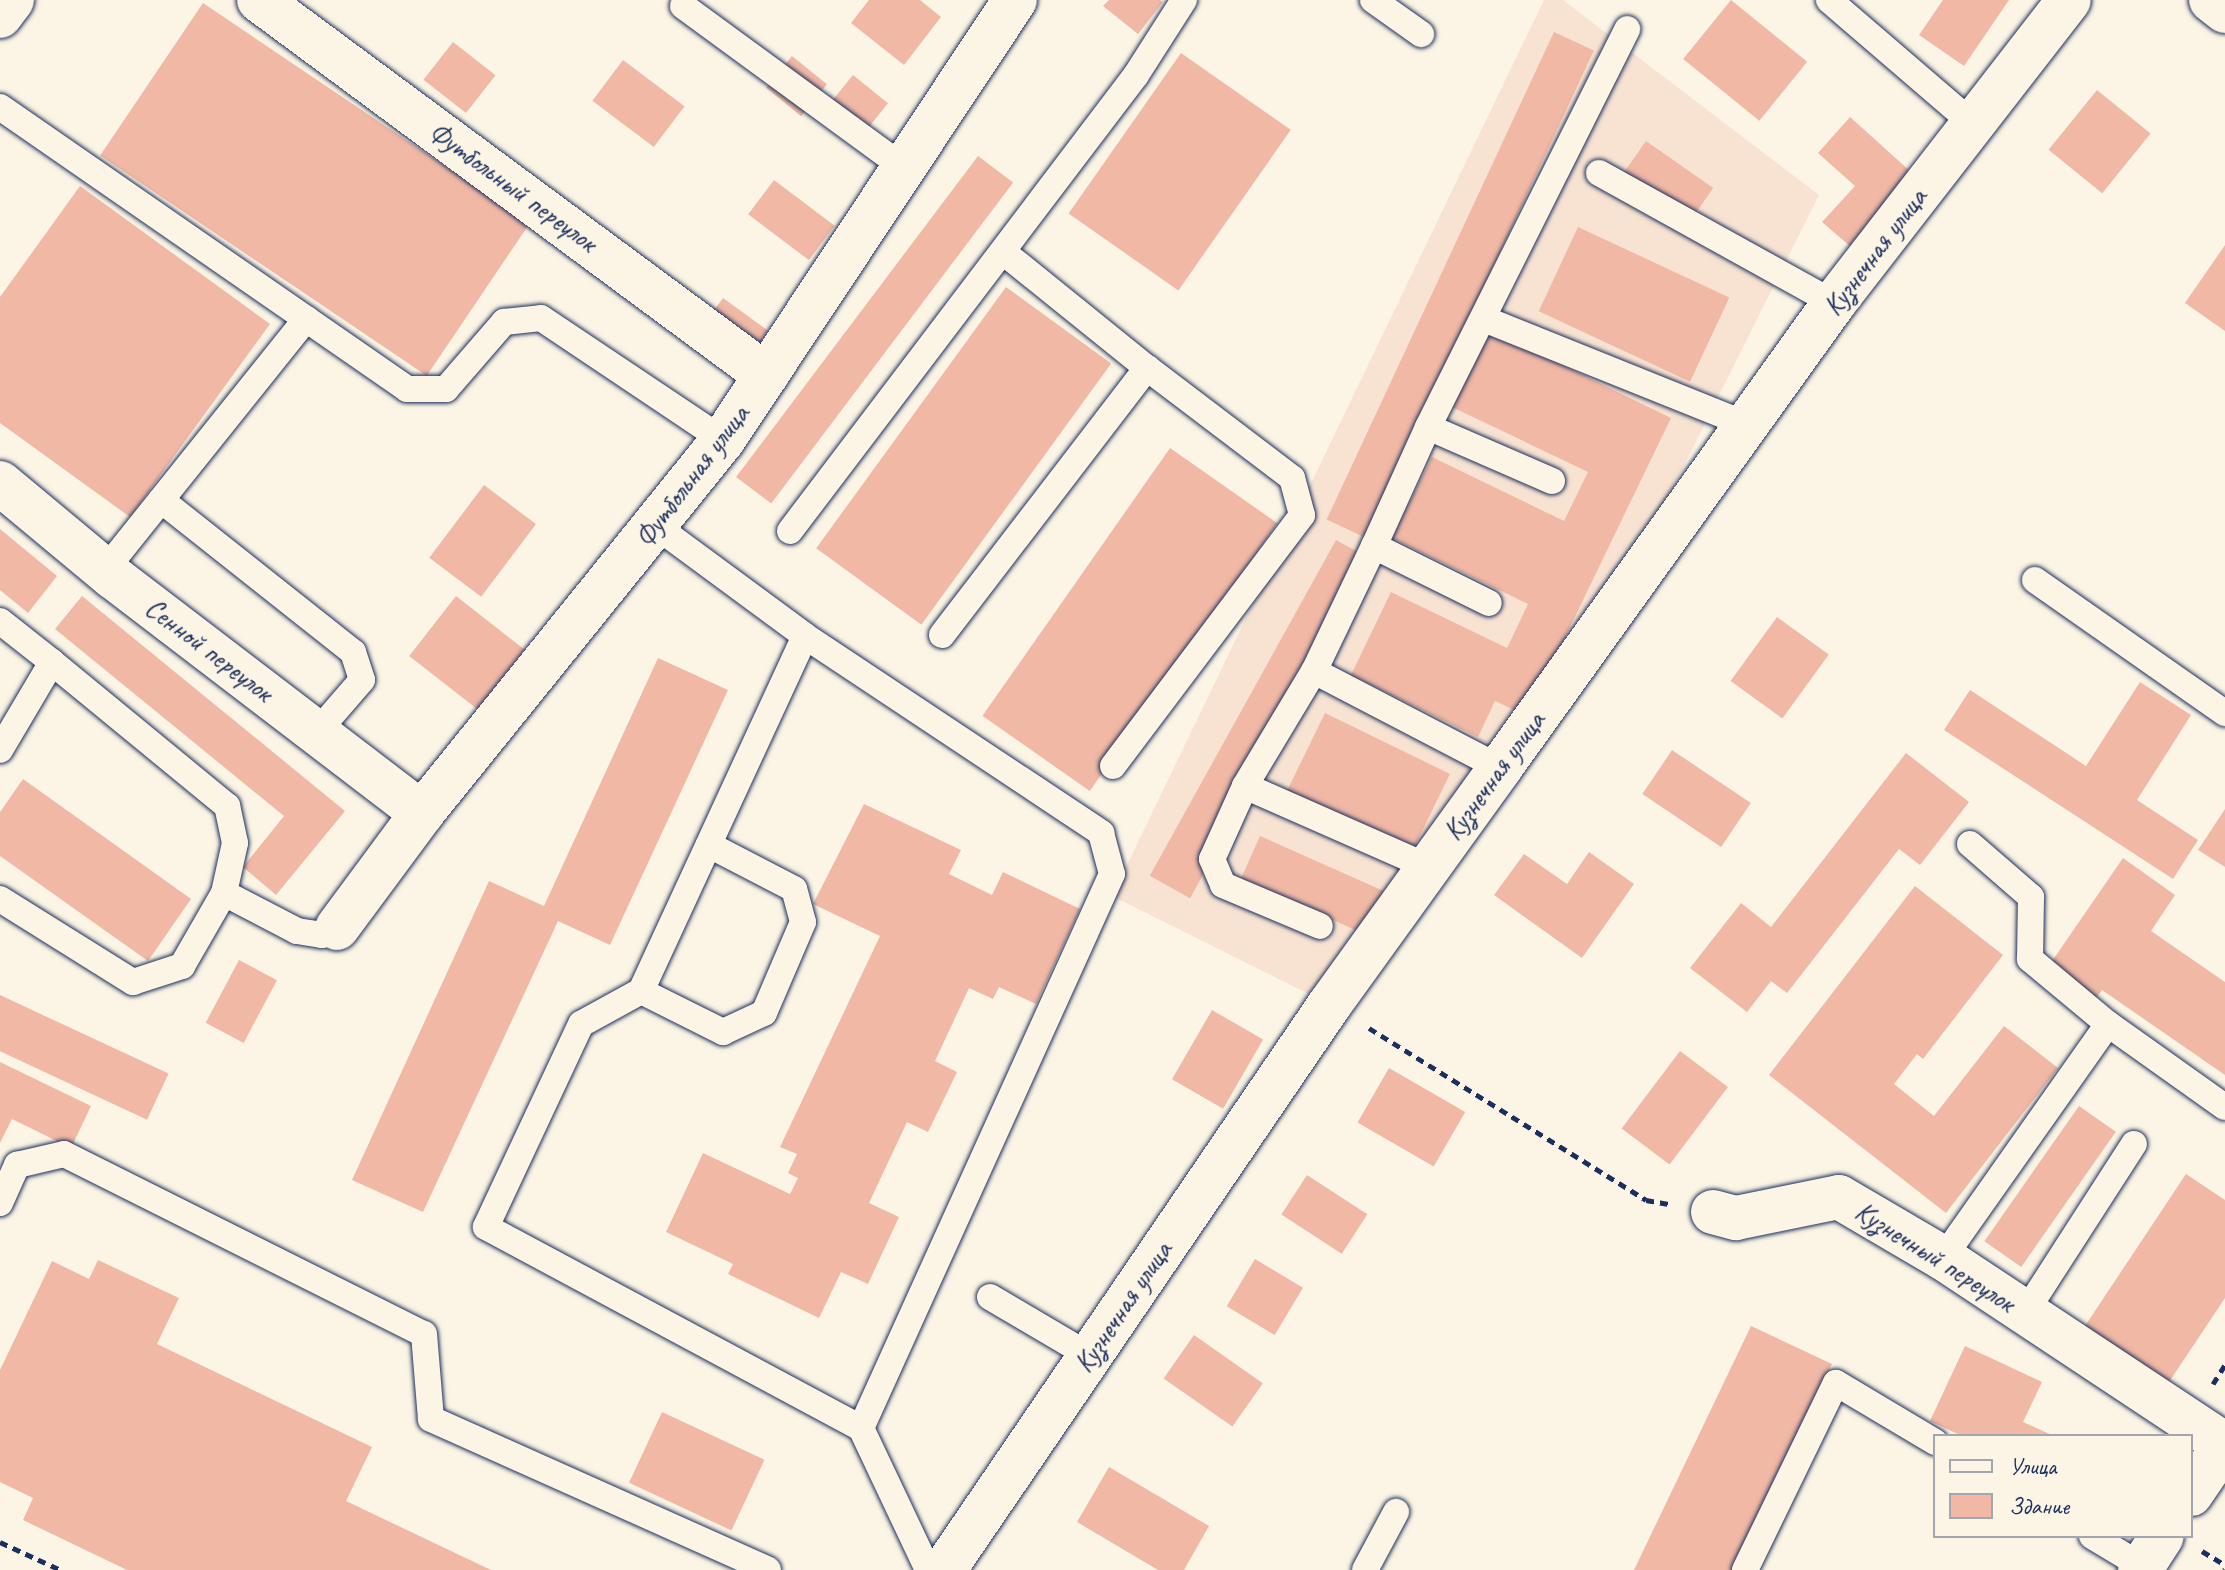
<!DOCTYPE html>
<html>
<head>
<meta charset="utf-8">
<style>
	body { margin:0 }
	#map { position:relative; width:2225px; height:1570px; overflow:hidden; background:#fcf5e5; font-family:Caveat,sans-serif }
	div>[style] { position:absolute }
	.built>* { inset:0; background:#f8e3d2 }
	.building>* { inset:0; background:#f0b8a5; transform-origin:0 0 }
	.path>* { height:5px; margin-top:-2.5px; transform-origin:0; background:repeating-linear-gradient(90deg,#1b2f5e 0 8px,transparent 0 14px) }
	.roads { filter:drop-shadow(0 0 2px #1b2f5e) drop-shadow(0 0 2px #1b2f5e) }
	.service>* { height:26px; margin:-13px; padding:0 13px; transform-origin:13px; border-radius:13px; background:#fcf5e5 }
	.minor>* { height:44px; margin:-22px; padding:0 22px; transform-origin:22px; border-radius:22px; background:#fcf5e5 }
	.secondary>* { height:44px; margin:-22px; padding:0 22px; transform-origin:22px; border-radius:22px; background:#fcf5e5 }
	span { translate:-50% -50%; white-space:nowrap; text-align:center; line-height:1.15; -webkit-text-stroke:6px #fcf5e5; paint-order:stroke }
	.street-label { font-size:28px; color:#1b2f5e }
	.legend { position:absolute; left:1933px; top:1434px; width:260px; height:104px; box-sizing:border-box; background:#fcf5e5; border:2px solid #a2a6af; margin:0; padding:10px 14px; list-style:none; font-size:24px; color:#1b2f5e }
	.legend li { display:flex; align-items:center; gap:16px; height:40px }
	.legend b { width:40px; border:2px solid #a2a6af }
</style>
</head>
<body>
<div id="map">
	<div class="built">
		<i style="clip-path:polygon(1544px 0,1563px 0,1819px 195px,1554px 726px,1341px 1010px,1112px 896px)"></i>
	</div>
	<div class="building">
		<i style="clip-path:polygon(869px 0,920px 0,941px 17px,904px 65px,851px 23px)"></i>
		<i style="clip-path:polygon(1109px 0,1160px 0,1163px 2px,1138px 34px,1103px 6px)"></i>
		<i style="left:1731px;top:0;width:98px;height:76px;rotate:39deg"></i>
		<i style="clip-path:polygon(1943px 0,2009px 0,1964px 66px,1919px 35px)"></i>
		<i style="left:203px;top:3px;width:394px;height:184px;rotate:34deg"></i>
		<i style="left:1554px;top:32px;width:44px;height:538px;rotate:25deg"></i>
		<i style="left:453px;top:42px;width:54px;height:48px;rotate:38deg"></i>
		<i style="left:1181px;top:53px;width:134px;height:196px;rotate:35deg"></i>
		<i style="left:792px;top:56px;width:45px;height:41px;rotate:39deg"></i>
		<i style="left:623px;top:60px;width:77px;height:51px;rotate:37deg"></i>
		<i style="left:853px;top:75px;width:45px;height:41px;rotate:39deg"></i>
		<i style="left:2097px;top:90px;width:69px;height:77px;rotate:39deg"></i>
		<i style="clip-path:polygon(1850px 117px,1921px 181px,1858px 253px,1822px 222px,1855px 186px,1818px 153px)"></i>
		<i style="left:1646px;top:141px;width:82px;height:43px;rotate:35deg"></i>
		<i style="left:978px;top:156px;width:44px;height:402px;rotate:37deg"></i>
		<i style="left:774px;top:180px;width:76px;height:43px;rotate:37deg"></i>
		<i style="clip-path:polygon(80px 186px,270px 324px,130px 517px,0 423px,0 297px)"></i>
		<i style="left:1578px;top:227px;width:167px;height:93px;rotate:25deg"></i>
		<i style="clip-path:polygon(2225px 245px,2225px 331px,2185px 303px)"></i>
		<i style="left:1006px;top:287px;width:130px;height:323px;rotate:36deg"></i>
		<i style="left:723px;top:298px;width:56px;height:54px;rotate:36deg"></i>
		<i style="clip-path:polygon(1490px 330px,1671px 418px,1527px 716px,1495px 701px,1478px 737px,1351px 675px,1391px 592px,1507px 648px,1528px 604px,1392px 538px,1432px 457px,1564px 521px,1588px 472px,1452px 407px)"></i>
		<i style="left:1170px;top:448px;width:131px;height:327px;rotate:35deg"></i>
		<i style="left:484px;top:485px;width:65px;height:91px;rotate:37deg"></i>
		<i style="clip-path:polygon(0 529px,57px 576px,28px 613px,0 590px)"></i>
		<i style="left:1336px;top:540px;width:46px;height:384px;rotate:29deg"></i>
		<i style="clip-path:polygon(82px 596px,345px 811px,276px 895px,243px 867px,284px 816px,55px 629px)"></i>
		<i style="left:456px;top:596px;width:87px;height:76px;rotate:38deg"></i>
		<i style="left:1777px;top:617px;width:64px;height:79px;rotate:36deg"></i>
		<i style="clip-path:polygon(658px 658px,728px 690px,610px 945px,558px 921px,423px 1212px,352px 1180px,489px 881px,544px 906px)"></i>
		<i style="clip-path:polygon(2140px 682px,2191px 715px,2137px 800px,2198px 840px,2173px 879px,1944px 730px,1970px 690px,2086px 766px)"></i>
		<i style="left:1325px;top:713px;width:139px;height:88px;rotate:26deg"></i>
		<i style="left:1672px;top:750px;width:95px;height:53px;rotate:34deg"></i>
		<i style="clip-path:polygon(1906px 753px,1969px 802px,1920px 865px,1899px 849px,1787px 993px,1771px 981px,1747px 1012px,1690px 968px,1741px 903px,1771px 927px)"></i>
		<i style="clip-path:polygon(23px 779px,191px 899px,148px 961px,0 856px,0 812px)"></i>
		<i style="clip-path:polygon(864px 804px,961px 850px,949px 874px,992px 895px,1003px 872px,1080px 909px,1036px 1004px,999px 987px,993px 999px,969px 988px,935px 1061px,957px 1072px,928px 1132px,907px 1122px,869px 1203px,899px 1217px,868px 1284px,841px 1272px,819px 1318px,728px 1274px,733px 1264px,666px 1232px,703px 1153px,790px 1194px,798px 1178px,788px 1173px,797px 1154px,780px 1147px,880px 936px,813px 904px)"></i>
		<i style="clip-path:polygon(2225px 809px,2225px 867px,2198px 850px)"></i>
		<i style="left:1260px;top:836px;width:136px;height:47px;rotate:24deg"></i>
		<i style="clip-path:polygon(1589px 852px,1634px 884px,1582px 958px,1494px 895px,1524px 854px,1567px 884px)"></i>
		<i style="clip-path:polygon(2123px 858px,2175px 895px,2151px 931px,2225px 982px,2225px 1075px,2102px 990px,2095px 1000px,2048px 967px)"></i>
		<i style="clip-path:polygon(1915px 886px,2003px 955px,1923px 1059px,1917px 1054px,1894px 1084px,1934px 1116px,2004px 1026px,2058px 1068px,1946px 1213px,1769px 1075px)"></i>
		<i style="left:239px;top:960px;width:43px;height:71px;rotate:28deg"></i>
		<i style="left:0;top:995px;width:186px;height:51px;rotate:25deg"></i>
		<i style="left:1212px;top:1010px;width:59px;height:80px;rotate:30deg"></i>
		<i style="left:1680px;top:1051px;width:60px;height:97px;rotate:37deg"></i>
		<i style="clip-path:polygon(0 1062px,91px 1106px,71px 1148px,12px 1119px,0 1143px)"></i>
		<i style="left:1389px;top:1068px;width:88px;height:63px;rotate:30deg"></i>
		<i style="left:2079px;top:1106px;width:45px;height:165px;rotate:35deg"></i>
		<i style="clip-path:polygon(2186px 1174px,2225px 1200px,2225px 1298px,2167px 1385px,2083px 1329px)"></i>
		<i style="left:1307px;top:1175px;width:72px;height:47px;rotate:33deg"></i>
		<i style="left:1255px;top:1259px;width:56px;height:55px;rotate:31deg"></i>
		<i style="clip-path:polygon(98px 1260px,179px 1298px,157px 1344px,372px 1447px,346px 1501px,491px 1570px,127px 1570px,23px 1520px,33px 1498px,0 1482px,0 1370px,52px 1261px,89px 1279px)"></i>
		<i style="clip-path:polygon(1751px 1326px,1832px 1364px,1733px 1570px,1634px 1570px)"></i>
		<i style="left:1194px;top:1335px;width:84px;height:53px;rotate:35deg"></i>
		<i style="clip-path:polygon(1965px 1346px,2042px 1382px,2023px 1422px,2054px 1436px,1962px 1436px,1930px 1421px)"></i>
		<i style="left:662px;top:1412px;width:113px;height:78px;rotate:25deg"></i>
		<i style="clip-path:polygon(1109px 1467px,1209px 1526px,1184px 1570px,1158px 1570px,1077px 1522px)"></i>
	</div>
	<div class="path">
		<i style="left:1369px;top:1028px;width:326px;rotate:31.8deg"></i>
		<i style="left:1646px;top:1200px;width:23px;rotate:10deg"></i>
		<i style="left:2213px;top:1384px;width:22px;rotate:-58deg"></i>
		<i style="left:0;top:1542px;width:67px;rotate:24.7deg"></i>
		<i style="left:2202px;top:1551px;width:27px;rotate:31deg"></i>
		<i style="left:2224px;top:1570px;width:1px;rotate:-45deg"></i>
	</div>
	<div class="roads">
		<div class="service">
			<i style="left:1373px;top:0;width:59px;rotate:35.3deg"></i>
			<i style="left:1829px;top:0;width:190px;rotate:40.7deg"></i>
			<i style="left:683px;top:6px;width:274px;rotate:36.2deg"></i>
			<i style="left:0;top:107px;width:495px;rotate:34.7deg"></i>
			<i style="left:407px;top:389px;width:39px"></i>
			<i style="left:446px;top:389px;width:89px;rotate:-49.1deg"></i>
			<i style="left:504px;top:322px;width:37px;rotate:-6deg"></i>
			<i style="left:541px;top:318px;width:219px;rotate:33.8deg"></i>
			<i style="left:1599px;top:173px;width:269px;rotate:29deg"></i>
			<i style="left:1484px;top:319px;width:284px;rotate:21.9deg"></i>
			<i style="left:1428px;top:427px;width:131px;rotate:114.4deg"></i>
			<i style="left:1374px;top:546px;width:128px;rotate:26.4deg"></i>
			<i style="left:1552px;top:481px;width:135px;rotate:-156.5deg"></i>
			<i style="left:1428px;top:427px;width:445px;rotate:-63.4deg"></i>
			<i style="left:161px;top:500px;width:245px;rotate:38.4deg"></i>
			<i style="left:353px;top:652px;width:29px;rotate:72deg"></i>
			<i style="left:362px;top:680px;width:69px;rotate:130.9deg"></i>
			<i style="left:656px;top:526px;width:185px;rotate:36.4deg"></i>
			<i style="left:805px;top:636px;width:391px;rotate:114.8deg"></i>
			<i style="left:641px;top:991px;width:68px;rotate:151.2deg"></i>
			<i style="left:581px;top:1024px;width:224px;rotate:115.1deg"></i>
			<i style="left:486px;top:1227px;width:425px;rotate:28.2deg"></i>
			<i style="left:861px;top:1428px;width:157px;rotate:64.7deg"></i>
			<i style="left:790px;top:531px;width:572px;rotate:-52.81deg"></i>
			<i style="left:1136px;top:75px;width:89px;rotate:-57.4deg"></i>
			<i style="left:1374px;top:546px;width:139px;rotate:115.6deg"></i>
			<i style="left:1314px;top:671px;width:210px;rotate:27.5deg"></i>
			<i style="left:105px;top:570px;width:322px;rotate:-51.3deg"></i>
			<i style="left:2035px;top:580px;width:232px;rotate:35deg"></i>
			<i style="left:0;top:621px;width:66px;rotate:38.3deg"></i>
			<i style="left:52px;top:662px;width:102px;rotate:120.6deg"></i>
			<i style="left:942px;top:635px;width:337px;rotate:-52.5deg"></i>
			<i style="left:1147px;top:368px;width:185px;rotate:-141.1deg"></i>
			<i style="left:805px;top:636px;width:356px;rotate:33.6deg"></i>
			<i style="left:1101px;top:833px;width:42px;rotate:75deg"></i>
			<i style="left:1112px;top:874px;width:608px;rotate:114.37deg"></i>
			<i style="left:1314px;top:671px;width:134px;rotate:121deg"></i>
			<i style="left:1245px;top:786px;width:201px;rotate:23.8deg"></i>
			<i style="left:1113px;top:766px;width:314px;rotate:-53deg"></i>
			<i style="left:1302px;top:515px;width:38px;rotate:-105deg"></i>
			<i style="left:1292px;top:478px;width:182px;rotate:-142.8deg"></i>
			<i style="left:1245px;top:786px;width:80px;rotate:114.3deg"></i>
			<i style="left:1212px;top:859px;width:28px;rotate:67deg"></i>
			<i style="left:1223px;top:885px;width:105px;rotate:22.9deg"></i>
			<i style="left:1970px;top:844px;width:81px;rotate:41deg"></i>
			<i style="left:2031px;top:897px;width:62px;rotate:90.9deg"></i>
			<i style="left:2030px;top:959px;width:102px;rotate:39.8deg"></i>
			<i style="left:2108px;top:1024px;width:143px;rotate:35.4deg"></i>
			<i style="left:224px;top:893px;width:82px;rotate:27.5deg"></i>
			<i style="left:297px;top:931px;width:25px;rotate:9deg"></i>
			<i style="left:322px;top:935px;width:17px;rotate:-25deg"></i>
			<i style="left:0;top:899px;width:157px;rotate:32deg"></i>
			<i style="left:133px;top:982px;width:52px;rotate:-18.1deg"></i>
			<i style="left:182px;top:966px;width:84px;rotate:-60.1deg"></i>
			<i style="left:224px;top:893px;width:51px;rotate:-77.6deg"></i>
			<i style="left:235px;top:843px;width:38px;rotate:-102deg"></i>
			<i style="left:227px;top:806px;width:227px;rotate:-140.6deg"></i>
			<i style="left:641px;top:991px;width:92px;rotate:26.6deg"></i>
			<i style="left:723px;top:1032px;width:45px;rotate:-24.9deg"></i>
			<i style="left:764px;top:1013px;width:99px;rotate:-66.8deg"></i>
			<i style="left:803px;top:922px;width:34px;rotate:-105deg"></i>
			<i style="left:794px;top:889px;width:96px;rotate:-152.6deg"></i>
			<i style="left:0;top:1203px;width:42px;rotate:-65.9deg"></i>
			<i style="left:17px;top:1165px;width:48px;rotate:-13.2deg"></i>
			<i style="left:64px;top:1154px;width:402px;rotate:26.6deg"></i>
			<i style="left:424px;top:1334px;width:85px;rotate:85.3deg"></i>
			<i style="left:431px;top:1419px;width:369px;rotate:24.1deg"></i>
			<i style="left:1943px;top:1258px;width:286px;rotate:-54.8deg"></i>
			<i style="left:990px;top:1297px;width:116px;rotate:30.5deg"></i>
			<i style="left:2025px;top:1313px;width:201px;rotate:-57.2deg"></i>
			<i style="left:2092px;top:1536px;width:58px;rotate:31deg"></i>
			<i style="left:1365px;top:1570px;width:66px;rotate:-61.9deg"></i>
			<i style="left:1745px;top:1570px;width:208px;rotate:-64.1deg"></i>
			<i style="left:1836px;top:1383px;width:115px;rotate:30.8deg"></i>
		</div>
		<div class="minor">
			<i style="left:259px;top:0;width:631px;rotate:36.49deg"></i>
			<i style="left:0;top:16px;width:20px;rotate:-53deg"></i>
			<i style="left:0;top:483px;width:147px;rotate:39.8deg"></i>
			<i style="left:113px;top:577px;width:389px;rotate:37.4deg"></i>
			<i style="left:337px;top:928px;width:143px;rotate:-53.5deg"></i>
			<i style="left:422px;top:813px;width:479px;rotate:-51.1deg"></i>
			<i style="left:723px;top:440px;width:528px;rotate:-56.43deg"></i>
			<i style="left:1713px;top:1212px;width:24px;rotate:15deg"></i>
			<i style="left:1736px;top:1218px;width:105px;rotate:-11.5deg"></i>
			<i style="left:1839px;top:1197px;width:121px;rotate:30.4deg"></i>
			<i style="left:1943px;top:1258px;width:338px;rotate:33.5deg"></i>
			<i style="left:2191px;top:1494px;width:60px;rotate:-55.8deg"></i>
			<i style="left:944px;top:1570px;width:685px;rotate:-55.71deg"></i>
			<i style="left:1330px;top:1004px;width:291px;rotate:-54.2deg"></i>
			<i style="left:1500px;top:768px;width:573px;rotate:-54.31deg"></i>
			<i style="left:1834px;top:303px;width:383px;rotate:-52.2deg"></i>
			<i style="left:2140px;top:1570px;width:40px;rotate:-57.1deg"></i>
		</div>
		<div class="secondary">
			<i style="left:2211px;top:0;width:18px;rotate:38deg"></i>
		</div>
	</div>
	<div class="street-label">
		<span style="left:513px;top:187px;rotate:36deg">Футбольный переулок</span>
		<span style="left:1875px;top:252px;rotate:-53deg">Кузнечная улица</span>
		<span style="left:692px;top:476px;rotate:-53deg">Футбольная улица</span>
		<span style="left:209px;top:650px;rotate:37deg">Сенной переулок</span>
		<span style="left:1494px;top:776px;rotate:-54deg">Кузнечная улица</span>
		<span style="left:1935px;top:1257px;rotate:32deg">Кузнечный переулок</span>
		<span style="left:1123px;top:1307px;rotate:-56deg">Кузнечная улица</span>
	</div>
	<ul class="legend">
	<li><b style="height:10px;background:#fcf5e5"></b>Улица</li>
	<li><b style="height:22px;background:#f0b8a5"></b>Здание</li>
	</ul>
</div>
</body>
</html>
